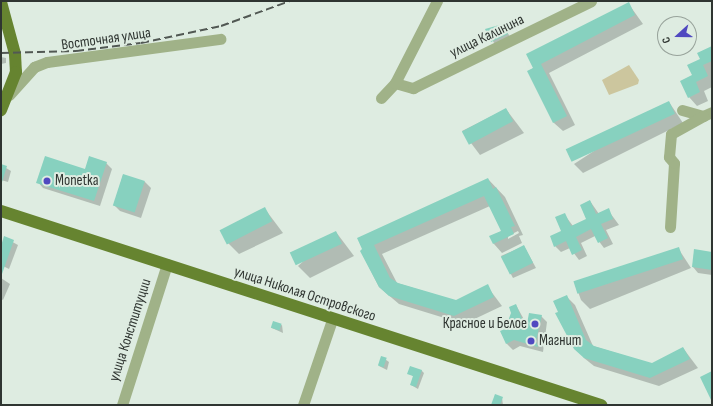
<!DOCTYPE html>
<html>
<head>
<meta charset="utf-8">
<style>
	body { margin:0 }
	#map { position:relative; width:713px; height:406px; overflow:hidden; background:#deece1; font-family:"Sofia Sans Condensed",sans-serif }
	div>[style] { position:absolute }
	.green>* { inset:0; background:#ccc69e }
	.shadow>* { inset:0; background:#0003 }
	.building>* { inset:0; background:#87d1bf; transform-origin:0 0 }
	.minor>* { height:11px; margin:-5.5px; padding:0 5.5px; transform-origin:5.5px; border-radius:5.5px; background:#a0b288 }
	.major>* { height:12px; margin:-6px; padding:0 6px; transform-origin:6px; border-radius:6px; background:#668430 }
	.rail>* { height:2px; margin-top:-1px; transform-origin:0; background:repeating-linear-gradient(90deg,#515853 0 8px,transparent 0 12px) }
	.dots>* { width:11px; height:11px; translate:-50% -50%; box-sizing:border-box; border:2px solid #deece1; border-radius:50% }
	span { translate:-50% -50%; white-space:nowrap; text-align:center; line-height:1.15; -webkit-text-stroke:4px #deece1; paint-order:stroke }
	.street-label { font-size:15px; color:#2f3531 }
	.poi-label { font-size:15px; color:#2f3531 }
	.left { translate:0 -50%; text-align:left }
	.right { translate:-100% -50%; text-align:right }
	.frame { position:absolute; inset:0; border:2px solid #2f3531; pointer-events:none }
	.north { position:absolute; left:657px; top:16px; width:40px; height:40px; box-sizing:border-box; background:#deece1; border:1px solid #98a39b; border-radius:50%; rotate:249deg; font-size:11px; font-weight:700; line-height:16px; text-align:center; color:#2f3531 }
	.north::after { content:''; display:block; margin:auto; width:14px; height:18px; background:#5049c0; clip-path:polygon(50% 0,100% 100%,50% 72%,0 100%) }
</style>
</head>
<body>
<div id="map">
	<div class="green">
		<i style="clip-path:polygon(629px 65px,639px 80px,638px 84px,609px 95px,602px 80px)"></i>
	</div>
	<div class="shadow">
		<i style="clip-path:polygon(628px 3px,643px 24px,549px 73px,575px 125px,563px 131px,554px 123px,529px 71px)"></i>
		<i style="clip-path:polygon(503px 26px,511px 38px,496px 46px,486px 30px)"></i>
		<i style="clip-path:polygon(712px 47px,712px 87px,704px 91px,708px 101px,697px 106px,689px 97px,693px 75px)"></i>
		<i style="clip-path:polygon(1px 57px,6px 58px,6px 63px,1px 64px)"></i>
		<i style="clip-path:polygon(669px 102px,683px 123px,583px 173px,574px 164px)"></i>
		<i style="clip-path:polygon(506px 109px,524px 133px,480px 155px,462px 131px)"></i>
		<i style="clip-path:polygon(106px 163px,112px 169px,100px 206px,43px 188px,38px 182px)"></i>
		<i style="clip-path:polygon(1px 165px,11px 171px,8px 182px,1px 180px)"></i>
		<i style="clip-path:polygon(123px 175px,145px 182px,151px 188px,141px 218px,120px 211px,114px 205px)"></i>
		<i style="clip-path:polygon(evenodd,488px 179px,505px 197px,523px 235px,519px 236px,522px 243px,502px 253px,494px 244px,491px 236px,502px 231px,490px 206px,382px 254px,397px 283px,456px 301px,487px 286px,502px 306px,464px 324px,399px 304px,379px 287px,361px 251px,488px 179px,518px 231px,519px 233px,508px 239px,508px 236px,518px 231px)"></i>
		<i style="clip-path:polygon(590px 201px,599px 214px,608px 210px,619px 225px,606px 230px,613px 244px,604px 248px,595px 236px,581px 243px,587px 256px,579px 260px,570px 248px,561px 252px,555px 246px,562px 231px,564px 214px,573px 226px,588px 219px)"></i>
		<i style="clip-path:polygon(265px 209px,283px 233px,239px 254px,227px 242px)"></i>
		<i style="clip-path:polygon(336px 232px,354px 256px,310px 278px,298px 266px)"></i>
		<i style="clip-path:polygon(5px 238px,18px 245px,9px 269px,1px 265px)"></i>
		<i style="clip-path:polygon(524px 246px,536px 268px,513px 278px,501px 256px)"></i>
		<i style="clip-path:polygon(678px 248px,691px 268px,590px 309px,581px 300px,577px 289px)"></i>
		<i style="clip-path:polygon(712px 253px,712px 275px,698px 273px,693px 267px)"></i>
		<i style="clip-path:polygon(1px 278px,10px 284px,3px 300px,1px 299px)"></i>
		<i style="clip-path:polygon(566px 296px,575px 305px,593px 346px,652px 364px,683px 348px,698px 368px,659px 386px,594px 366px,584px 358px,559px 312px)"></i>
		<i style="clip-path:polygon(516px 305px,527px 325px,541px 316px,547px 322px,543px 352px,520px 346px,513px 350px,507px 344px,501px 332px,506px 330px)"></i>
		<i style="clip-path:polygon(282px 325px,283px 333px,272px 328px)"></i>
		<i style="clip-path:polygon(382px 357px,389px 362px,387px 370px,379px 366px)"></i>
		<i style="clip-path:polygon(421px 370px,424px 373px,418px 389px,411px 385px,414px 377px,409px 373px)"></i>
		<i style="clip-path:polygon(502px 398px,503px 405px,493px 405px)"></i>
	</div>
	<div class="building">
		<i style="clip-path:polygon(629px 2px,635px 15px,541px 64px,567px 116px,553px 123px,527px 71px,533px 68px,526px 54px)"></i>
		<i style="clip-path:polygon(503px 24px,508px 34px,491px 42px,485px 29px)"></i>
		<i style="clip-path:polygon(712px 46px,712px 61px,703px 65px,708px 76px,696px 82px,700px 92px,688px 98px,680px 81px,692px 75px,687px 65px,700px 59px,697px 53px)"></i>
		<i style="left:669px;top:101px;width:14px;height:114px;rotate:65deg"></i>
		<i style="left:506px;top:108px;width:15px;height:50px;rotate:62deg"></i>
		<i style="clip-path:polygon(45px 156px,85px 169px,89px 156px,107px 162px,94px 201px,36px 183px)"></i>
		<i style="clip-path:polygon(1px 164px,7px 166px,2px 182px,1px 181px)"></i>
		<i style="left:123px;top:174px;width:23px;height:33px;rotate:18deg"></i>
		<i style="clip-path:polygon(488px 178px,493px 189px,496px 187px,515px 226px,511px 227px,514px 234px,493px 244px,489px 236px,501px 231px,484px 196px,374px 245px,390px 278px,398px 283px,456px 300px,488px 284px,494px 297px,454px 316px,389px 296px,379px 287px,360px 251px,362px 249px,357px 238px)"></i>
		<i style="clip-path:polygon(590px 200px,596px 214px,609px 208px,613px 219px,601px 224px,608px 238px,598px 243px,591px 229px,576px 237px,582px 250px,572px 255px,566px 241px,554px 247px,550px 236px,561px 231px,555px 217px,565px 213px,571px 226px,586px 219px,580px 205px)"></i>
		<i style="left:265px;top:207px;width:16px;height:51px;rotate:63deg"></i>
		<i style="left:336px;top:231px;width:14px;height:51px;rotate:65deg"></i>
		<i style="clip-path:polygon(4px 236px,14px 240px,2px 274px,1px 246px)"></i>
		<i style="left:524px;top:245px;width:20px;height:26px;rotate:63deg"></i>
		<i style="left:679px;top:247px;width:13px;height:111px;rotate:72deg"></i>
		<i style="clip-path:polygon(694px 249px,712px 252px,712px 270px,692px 267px)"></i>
		<i style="clip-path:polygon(567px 295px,586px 340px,594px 346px,652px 363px,683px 347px,690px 359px,650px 378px,584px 358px,574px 349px,555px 313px,558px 312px,553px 301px)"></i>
		<i style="clip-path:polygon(516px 304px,526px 329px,529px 313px,542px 315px,536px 341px,538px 347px,514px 340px,506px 344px,500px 331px,505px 329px,511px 313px,509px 307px)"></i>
		<i style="left:273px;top:321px;width:9px;height:7px;rotate:18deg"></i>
		<i style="left:381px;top:356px;width:6px;height:10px;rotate:18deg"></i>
		<i style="clip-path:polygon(410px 366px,422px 370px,416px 387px,410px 385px,413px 376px,407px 374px)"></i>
		<i style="clip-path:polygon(712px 371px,712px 402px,700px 377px)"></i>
		<i style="clip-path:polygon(495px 394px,503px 397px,500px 405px,491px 405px)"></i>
	</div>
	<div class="minor">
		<i style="left:395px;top:83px;width:19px;rotate:16deg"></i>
		<i style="left:413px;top:88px;width:198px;rotate:-26deg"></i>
		<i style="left:9px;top:95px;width:38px;rotate:-48deg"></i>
		<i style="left:34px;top:67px;width:14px;rotate:-21deg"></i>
		<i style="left:47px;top:62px;width:175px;rotate:-7.6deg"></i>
		<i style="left:381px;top:98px;width:21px;rotate:-47deg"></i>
		<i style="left:395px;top:83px;width:92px;rotate:-62.9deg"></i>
		<i style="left:682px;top:110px;width:22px;rotate:16deg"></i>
		<i style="left:703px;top:116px;width:10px;rotate:-24deg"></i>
		<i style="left:670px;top:227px;width:64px;rotate:-86.4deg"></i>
		<i style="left:674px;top:163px;width:8px;rotate:-130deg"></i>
		<i style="left:669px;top:157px;width:23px;rotate:-85deg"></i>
		<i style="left:671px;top:134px;width:37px;rotate:-29deg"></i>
		<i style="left:122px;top:405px;width:148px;rotate:-72.3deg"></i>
		<i style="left:303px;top:405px;width:90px;rotate:-71.2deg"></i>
	</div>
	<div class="major">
		<i style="left:1px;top:2px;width:54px;rotate:74.9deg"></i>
		<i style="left:15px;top:54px;width:18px;rotate:87deg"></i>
		<i style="left:16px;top:72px;width:41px;rotate:111.5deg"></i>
		<i style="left:1px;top:211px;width:631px;rotate:17.92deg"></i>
	</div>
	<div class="rail">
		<i style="left:1px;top:53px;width:75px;rotate:-1.5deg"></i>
		<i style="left:76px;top:51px;width:65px;rotate:-7deg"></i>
		<i style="left:141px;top:43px;width:82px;rotate:-12deg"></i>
		<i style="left:221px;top:26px;width:73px;rotate:-19.9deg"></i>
	</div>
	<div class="dots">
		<i style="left:47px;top:181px;background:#5049c0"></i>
		<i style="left:535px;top:324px;background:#5049c0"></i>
		<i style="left:531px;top:341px;background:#5049c0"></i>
	</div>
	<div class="street-label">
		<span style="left:487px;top:36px;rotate:-26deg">улица Калинина</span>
		<span style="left:106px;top:39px;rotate:-8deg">Восточная улица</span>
		<span style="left:305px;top:294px;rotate:18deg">улица Николая Островского</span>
		<span style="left:130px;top:330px;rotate:-72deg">улица Конституции</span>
	</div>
	<div class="poi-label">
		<span class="left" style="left:55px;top:181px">Monetka</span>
		<span class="right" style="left:527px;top:324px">Красное и Белое</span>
		<span class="left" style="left:539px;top:341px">Магнит</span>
	</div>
	<div class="frame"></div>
	<div class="north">С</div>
</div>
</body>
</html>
